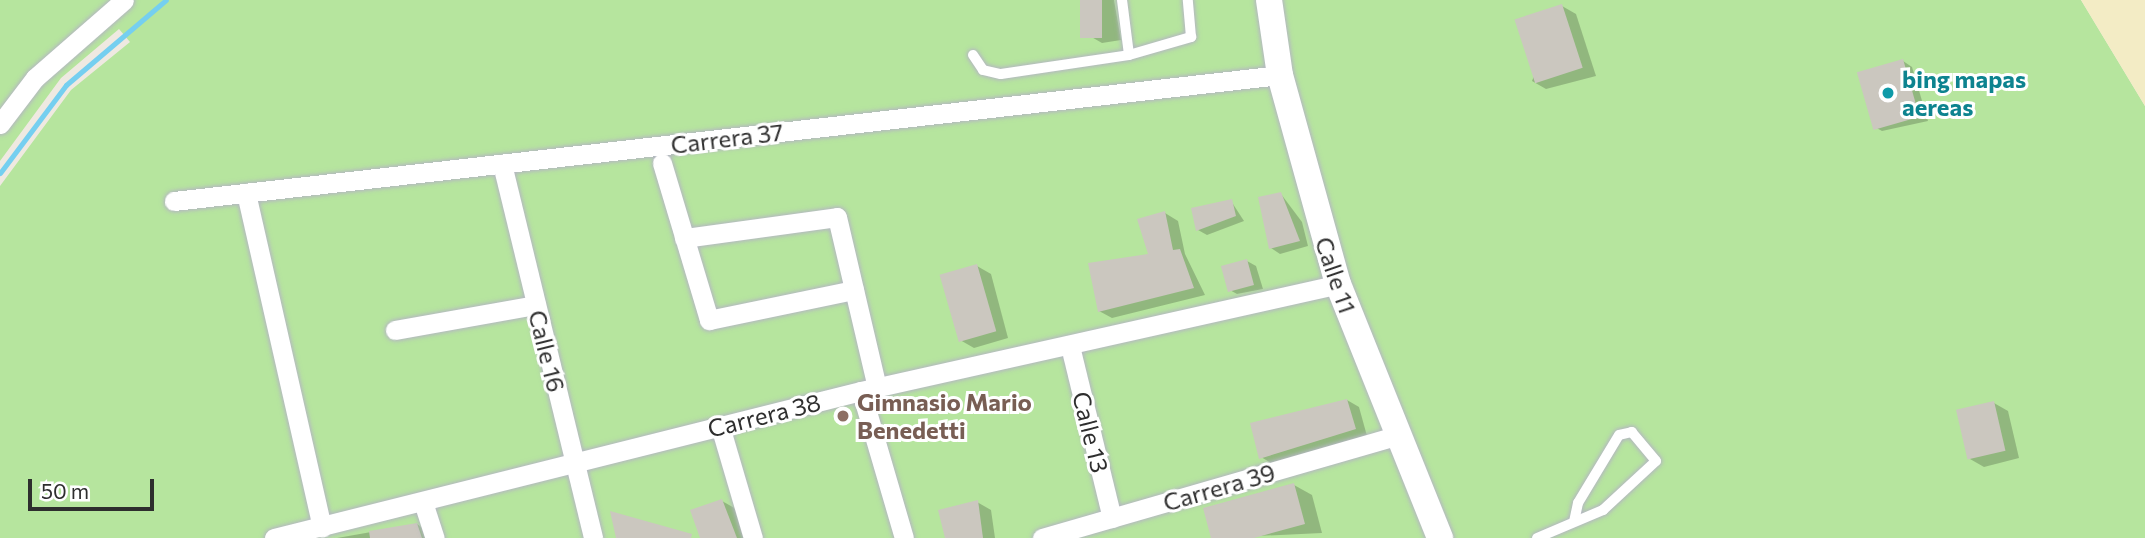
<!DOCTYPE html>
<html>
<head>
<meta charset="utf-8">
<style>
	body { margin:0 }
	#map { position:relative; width:2145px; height:538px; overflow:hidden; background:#efe9e1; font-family:Commissioner,sans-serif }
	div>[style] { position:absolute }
	.green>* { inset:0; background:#b6e59e }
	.sand>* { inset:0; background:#f3ecc5 }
	.shadow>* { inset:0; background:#0003 }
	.stream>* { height:5px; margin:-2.5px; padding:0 2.5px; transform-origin:2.5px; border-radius:2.5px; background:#75cff0 }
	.building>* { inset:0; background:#cbc7bf; transform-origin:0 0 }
	.roads { filter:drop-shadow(0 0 2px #b4b7c1) drop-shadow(0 0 2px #b4b7c1) }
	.service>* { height:10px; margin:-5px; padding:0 5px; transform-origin:5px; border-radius:5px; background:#fff }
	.minor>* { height:19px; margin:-9.5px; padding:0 9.5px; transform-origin:9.5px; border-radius:9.5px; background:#fff }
	.secondary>* { height:26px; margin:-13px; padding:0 13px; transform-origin:13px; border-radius:13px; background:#fff }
	.dots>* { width:19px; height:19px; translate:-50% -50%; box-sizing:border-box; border:4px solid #fff; border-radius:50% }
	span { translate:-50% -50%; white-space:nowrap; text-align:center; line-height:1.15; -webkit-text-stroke:6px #fff; paint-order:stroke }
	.culture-label { font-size:24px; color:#0d838f; font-weight:700 }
	.left { translate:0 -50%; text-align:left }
	.street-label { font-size:24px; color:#2e2e2e }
	.education-label { font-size:24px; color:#785e54; font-weight:700 }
	.scale { position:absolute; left:28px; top:479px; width:126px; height:32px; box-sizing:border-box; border:4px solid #2e2e2e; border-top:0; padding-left:9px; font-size:21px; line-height:24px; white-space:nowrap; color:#2e2e2e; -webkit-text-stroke:5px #fff; paint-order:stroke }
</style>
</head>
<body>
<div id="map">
	<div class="green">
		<i style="clip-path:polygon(0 0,2081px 0,2145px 106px,2145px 538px,0 538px,0 186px,71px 90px,130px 42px,119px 29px,61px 78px,0 161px)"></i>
	</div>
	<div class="sand">
		<i style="clip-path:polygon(2081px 0,2145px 0,2145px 106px)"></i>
	</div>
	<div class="shadow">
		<i style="clip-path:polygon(1080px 0,1114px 0,1121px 40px,1102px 43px,1088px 35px)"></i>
		<i style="clip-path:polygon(1562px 6px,1576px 14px,1596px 76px,1546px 89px,1532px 81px)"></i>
		<i style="clip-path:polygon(1903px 61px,1912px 67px,1928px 121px,1882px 131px,1873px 126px)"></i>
		<i style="clip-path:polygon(1281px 194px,1302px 222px,1308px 246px,1280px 254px,1271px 248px)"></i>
		<i style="clip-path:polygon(1231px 201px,1244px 221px,1207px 235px,1198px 230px,1193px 210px)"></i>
		<i style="clip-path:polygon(1165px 213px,1178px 221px,1185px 254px,1205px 295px,1112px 318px,1099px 311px,1150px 255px)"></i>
		<i style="clip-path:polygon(1247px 261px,1256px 266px,1263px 289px,1237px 294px,1228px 289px)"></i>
		<i style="clip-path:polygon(977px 266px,991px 274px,1008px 338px,974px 348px,960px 340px)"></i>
		<i style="clip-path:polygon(1347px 400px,1359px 407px,1367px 436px,1273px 464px,1261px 457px)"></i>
		<i style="clip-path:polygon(1994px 403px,2008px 411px,2019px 458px,1984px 467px,1970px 459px)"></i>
		<i style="clip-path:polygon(1294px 485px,1312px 495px,1322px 533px,1213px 538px)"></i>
		<i style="clip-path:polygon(722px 501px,738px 510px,750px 538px,702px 538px)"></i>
		<i style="clip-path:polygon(977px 502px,991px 510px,995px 538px,947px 538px)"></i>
		<i style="clip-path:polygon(417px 524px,436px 538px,337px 538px)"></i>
	</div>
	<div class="stream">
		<i style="left:0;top:173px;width:110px;rotate:-53.1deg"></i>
		<i style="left:66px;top:85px;width:131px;rotate:-40.4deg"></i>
	</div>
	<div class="building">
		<i style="left:1080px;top:0;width:22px;height:38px"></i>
		<i style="left:1562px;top:4px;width:67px;height:50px;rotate:72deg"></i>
		<i style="left:1903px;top:59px;width:60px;height:48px;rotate:74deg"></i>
		<i style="clip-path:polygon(1281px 192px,1300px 241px,1269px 249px,1258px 197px)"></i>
		<i style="clip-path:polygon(1232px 199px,1236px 216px,1196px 231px,1191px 208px)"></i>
		<i style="clip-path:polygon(1165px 211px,1173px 250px,1180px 249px,1194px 288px,1098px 312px,1088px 263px,1148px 254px,1137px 219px)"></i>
		<i style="left:1247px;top:259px;width:27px;height:27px;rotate:75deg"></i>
		<i style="left:977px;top:264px;width:70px;height:39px;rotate:74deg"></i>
		<i style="clip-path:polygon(1347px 399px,1356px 429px,1259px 459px,1250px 423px)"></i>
		<i style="left:1994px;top:401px;width:51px;height:39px;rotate:77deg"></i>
		<i style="clip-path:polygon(1294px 483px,1305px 524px,1254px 538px,1211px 538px,1203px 508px)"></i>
		<i style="clip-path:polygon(722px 499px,737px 538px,700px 538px,690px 510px)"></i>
		<i style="clip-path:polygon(978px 500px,983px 538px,945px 538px,938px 510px)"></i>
		<i style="clip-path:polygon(610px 511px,692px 534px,691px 538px,616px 538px)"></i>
		<i style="clip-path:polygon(417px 523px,422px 538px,370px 538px,369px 531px)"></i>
	</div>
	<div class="roads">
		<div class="service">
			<i style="left:1122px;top:0;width:55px;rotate:82.7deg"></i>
			<i style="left:1129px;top:55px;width:65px;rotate:-16.2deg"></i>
			<i style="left:1191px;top:37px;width:37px;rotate:-95deg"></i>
			<i style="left:973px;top:55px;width:18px;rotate:56deg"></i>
			<i style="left:983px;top:70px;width:18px;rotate:13deg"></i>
			<i style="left:1001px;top:74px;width:129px;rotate:-8.4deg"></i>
			<i style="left:1537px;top:538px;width:72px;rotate:-23deg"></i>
			<i style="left:1603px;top:510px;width:72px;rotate:-42.8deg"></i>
			<i style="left:1656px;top:461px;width:38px;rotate:-130deg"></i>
			<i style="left:1632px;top:432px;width:13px;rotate:167deg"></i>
			<i style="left:1619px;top:435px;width:79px;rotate:121.1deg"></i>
			<i style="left:1578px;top:503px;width:19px;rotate:102deg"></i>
		</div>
		<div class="minor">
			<i style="left:0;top:124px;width:58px;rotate:-52.7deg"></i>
			<i style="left:35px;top:78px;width:118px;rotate:-41.2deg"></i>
			<i style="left:662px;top:163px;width:164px;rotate:73.3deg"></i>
			<i style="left:709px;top:320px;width:148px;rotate:-11.7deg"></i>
			<i style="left:502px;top:164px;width:385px;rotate:76.3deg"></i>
			<i style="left:246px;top:193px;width:343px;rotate:77.2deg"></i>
			<i style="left:174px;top:201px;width:1113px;rotate:-6.5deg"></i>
			<i style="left:684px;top:238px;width:154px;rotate:-7.8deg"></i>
			<i style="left:837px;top:217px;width:176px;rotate:76.8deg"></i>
			<i style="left:395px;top:330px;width:143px;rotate:-10.1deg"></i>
			<i style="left:1070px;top:346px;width:177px;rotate:76.3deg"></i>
			<i style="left:861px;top:391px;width:153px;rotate:73.7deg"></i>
			<i style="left:720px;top:426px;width:117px;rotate:73.6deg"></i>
			<i style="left:423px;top:502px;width:38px;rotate:72deg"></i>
			<i style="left:274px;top:538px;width:605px;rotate:-14.06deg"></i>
			<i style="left:861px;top:391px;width:489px;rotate:-12.6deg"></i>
			<i style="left:1042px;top:538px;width:367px;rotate:-16.1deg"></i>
		</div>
		<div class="secondary">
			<i style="left:1269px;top:0;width:76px;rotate:81.7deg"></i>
			<i style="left:1280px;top:75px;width:217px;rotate:74.5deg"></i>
			<i style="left:1338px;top:284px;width:274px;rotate:68.1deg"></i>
		</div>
	</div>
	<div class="dots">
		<i style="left:1888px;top:93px;background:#0f9aa8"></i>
		<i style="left:843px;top:416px;background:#8d6e63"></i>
	</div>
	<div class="culture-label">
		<span class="left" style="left:1902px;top:93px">bing mapas<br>aereas</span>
	</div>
	<div class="street-label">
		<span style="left:727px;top:138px;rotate:-7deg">Carrera 37</span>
		<span style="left:1336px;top:275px;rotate:71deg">Calle 11</span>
		<span style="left:547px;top:351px;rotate:76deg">Calle 16</span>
		<span style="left:764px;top:415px;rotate:-14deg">Carrera 38</span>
		<span style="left:1091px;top:432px;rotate:76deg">Calle 13</span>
		<span style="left:1219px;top:487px;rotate:-16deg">Carrera 39</span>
	</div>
	<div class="education-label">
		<span class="left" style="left:857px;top:416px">Gimnasio Mario<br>Benedetti</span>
	</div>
	<div class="scale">50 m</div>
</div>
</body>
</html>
